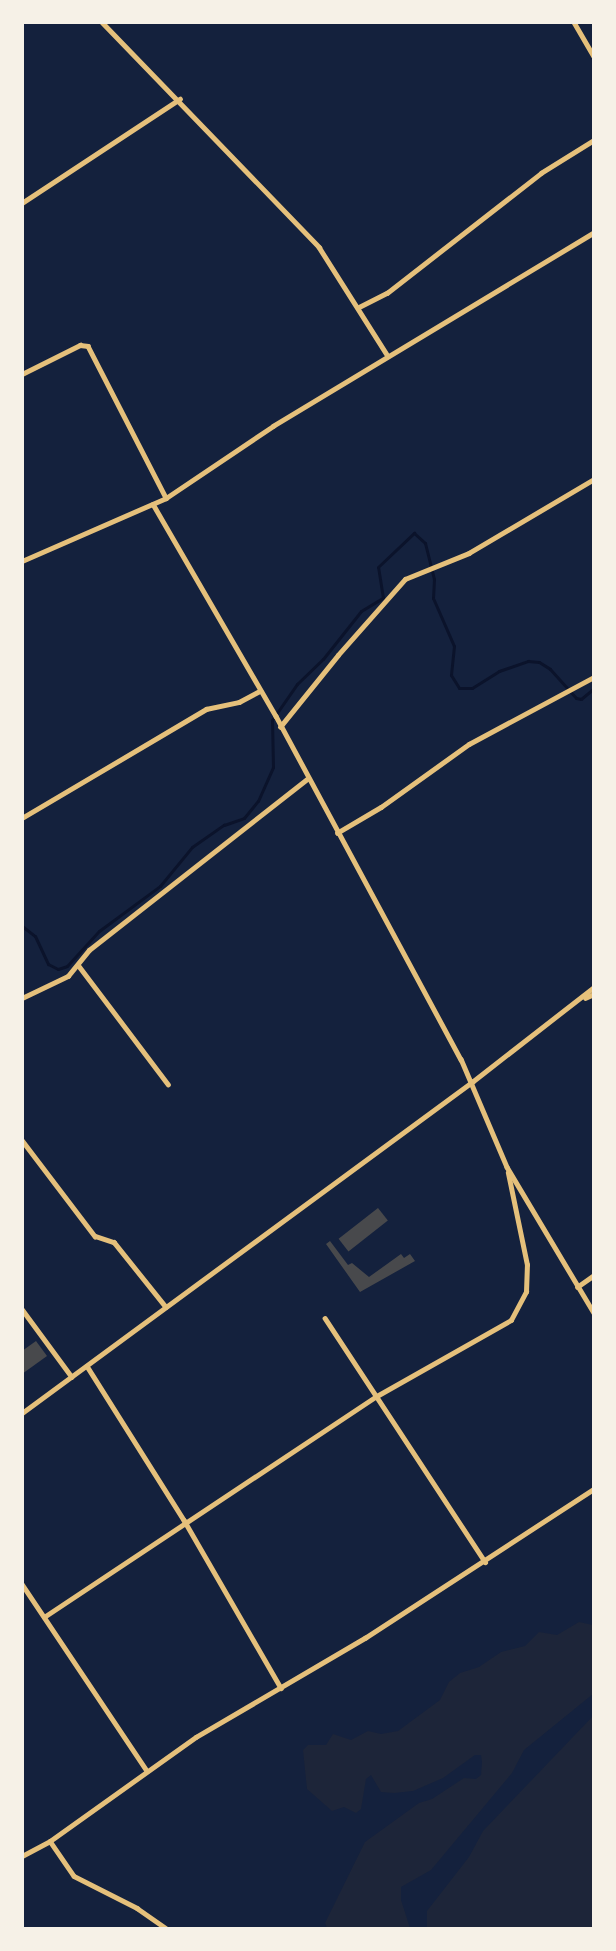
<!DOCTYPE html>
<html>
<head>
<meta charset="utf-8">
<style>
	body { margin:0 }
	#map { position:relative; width:616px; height:1951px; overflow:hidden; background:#14213d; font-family:"Roboto Condensed",sans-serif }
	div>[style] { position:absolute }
	.green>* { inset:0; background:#1d2539 }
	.stream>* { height:3px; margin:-1.5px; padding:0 1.5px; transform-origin:1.5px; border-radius:1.5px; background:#0b132b }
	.building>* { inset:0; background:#48494c; transform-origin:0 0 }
	.minor>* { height:4.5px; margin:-2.25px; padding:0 2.25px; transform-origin:2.25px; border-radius:2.25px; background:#e5c07b }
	span { translate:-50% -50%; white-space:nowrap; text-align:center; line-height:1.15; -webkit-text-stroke:6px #f6f1e7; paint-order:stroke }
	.frame { position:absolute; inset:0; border:24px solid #f6f1e7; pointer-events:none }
</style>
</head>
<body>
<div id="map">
	<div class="green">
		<i style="clip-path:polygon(579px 1622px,593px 1625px,593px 1694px,524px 1750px,512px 1773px,431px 1870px,401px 1887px,401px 1900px,410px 1928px,327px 1928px,325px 1923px,365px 1842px,419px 1803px,432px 1799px,464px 1778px,476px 1779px,481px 1775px,482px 1762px,481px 1755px,475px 1755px,443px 1778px,413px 1791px,394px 1793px,381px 1792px,371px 1775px,366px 1779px,361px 1809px,356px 1813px,344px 1807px,332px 1811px,307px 1789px,303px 1750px,308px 1745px,326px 1745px,333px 1734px,351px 1740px,368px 1731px,381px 1734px,398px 1731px,440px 1700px,449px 1682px,460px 1673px,479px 1667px,501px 1652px,525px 1646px,539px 1632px,557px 1635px)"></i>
		<i style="clip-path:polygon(593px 1716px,593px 1928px,427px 1928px,427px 1911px,469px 1857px,483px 1831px)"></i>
	</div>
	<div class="stream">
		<i style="left:22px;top:926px;width:16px;rotate:38deg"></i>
		<i style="left:35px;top:936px;width:31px;rotate:65deg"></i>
		<i style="left:48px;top:964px;width:11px;rotate:27deg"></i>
		<i style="left:58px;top:969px;width:9px;rotate:-18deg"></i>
		<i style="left:67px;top:966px;width:47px;rotate:-47.6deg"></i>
		<i style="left:99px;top:931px;width:76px;rotate:-36.4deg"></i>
		<i style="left:160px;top:886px;width:50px;rotate:-50.6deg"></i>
		<i style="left:192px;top:847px;width:39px;rotate:-35deg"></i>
		<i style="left:224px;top:825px;width:21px;rotate:-19deg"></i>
		<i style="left:244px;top:818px;width:22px;rotate:-51deg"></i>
		<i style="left:258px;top:801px;width:37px;rotate:-66deg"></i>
		<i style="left:273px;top:767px;width:47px;rotate:-91.2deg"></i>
		<i style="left:272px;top:720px;width:44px;rotate:-55.2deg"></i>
		<i style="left:297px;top:684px;width:36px;rotate:-44deg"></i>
		<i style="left:323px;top:659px;width:61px;rotate:-51.6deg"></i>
		<i style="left:361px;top:611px;width:26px;rotate:-31deg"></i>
		<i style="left:383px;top:598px;width:31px;rotate:-99deg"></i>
		<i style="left:378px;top:567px;width:50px;rotate:-43.4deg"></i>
		<i style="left:414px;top:533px;width:15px;rotate:42deg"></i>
		<i style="left:425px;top:543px;width:37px;rotate:76deg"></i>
		<i style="left:434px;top:579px;width:19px;rotate:93deg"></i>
		<i style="left:433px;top:598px;width:52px;rotate:66.4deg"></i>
		<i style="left:454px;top:646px;width:29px;rotate:96deg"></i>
		<i style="left:451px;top:675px;width:15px;rotate:58deg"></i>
		<i style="left:459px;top:688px;width:13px"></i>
		<i style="left:472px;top:688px;width:32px;rotate:-32deg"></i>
		<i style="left:499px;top:671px;width:31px;rotate:-19deg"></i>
		<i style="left:528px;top:661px;width:11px;rotate:5deg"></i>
		<i style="left:539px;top:662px;width:13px;rotate:32deg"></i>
		<i style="left:550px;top:669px;width:39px;rotate:48deg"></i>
		<i style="left:576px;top:698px;width:5px;rotate:11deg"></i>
		<i style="left:581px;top:699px;width:17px;rotate:-40deg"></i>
	</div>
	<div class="building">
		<i style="left:378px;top:1208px;width:16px;height:50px;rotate:52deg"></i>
		<i style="clip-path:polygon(330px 1241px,348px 1265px,352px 1263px,369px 1277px,401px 1254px,404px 1258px,410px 1254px,415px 1261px,360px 1292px,326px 1244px)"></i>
		<i style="clip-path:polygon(36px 1341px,47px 1356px,22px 1374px,22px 1351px)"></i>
	</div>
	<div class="minor">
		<i style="left:102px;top:22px;width:313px;rotate:46deg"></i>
		<i style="left:319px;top:247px;width:129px;rotate:57.7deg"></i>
		<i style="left:574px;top:22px;width:39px;rotate:60deg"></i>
		<i style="left:22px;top:203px;width:189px;rotate:-33.4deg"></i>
		<i style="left:359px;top:307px;width:31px;rotate:-27deg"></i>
		<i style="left:387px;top:293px;width:195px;rotate:-37.9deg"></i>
		<i style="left:541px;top:173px;width:62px;rotate:-31.9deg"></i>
		<i style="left:22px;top:374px;width:65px;rotate:-26.6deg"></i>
		<i style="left:80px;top:345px;width:8px;rotate:7deg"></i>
		<i style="left:88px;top:346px;width:171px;rotate:62.8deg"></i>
		<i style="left:153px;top:504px;width:245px;rotate:59.9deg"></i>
		<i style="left:276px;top:716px;width:390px;rotate:61.7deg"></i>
		<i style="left:461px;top:1059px;width:117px;rotate:66.9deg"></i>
		<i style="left:507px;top:1167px;width:170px;rotate:59.2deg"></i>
		<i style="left:22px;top:561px;width:157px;rotate:-23.6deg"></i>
		<i style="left:166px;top:498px;width:129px;rotate:-33.9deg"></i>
		<i style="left:273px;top:426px;width:375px;rotate:-31.1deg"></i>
		<i style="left:280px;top:727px;width:92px;rotate:-51.1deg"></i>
		<i style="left:338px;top:655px;width:101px;rotate:-48.6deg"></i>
		<i style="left:405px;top:579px;width:69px;rotate:-22.1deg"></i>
		<i style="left:469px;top:553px;width:145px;rotate:-30.6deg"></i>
		<i style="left:22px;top:818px;width:214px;rotate:-30.6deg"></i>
		<i style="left:206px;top:709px;width:34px;rotate:-12deg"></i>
		<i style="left:239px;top:702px;width:24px;rotate:-28deg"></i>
		<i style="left:337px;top:833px;width:51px;rotate:-30.6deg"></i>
		<i style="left:381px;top:807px;width:108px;rotate:-35.6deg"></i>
		<i style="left:469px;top:744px;width:142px;rotate:-28.2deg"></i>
		<i style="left:79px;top:966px;width:148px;rotate:53deg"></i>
		<i style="left:22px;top:998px;width:51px;rotate:-25.6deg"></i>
		<i style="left:68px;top:976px;width:33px;rotate:-51deg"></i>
		<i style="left:89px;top:950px;width:277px;rotate:-38.1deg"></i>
		<i style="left:585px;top:998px;width:10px;rotate:-24deg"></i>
		<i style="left:22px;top:1140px;width:121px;rotate:52.8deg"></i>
		<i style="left:95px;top:1236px;width:20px;rotate:18deg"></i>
		<i style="left:114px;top:1242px;width:83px;rotate:51.3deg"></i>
		<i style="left:577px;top:1287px;width:21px;rotate:-35deg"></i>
		<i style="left:22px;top:1309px;width:84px;rotate:53.7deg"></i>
		<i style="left:325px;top:1318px;width:292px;rotate:56.7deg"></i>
		<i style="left:87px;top:1366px;width:182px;rotate:57.8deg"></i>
		<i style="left:184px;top:1520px;width:194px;rotate:60deg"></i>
		<i style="left:22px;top:1413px;width:559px;rotate:-36.34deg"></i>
		<i style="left:472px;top:1082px;width:155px;rotate:-37.9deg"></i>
		<i style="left:22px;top:1584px;width:225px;rotate:56.2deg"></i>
		<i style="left:44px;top:1617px;width:397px;rotate:-33.6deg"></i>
		<i style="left:375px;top:1397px;width:156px;rotate:-29.5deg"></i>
		<i style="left:511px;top:1320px;width:32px;rotate:-62deg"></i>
		<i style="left:526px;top:1292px;width:27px;rotate:-88deg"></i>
		<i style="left:527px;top:1265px;width:94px;rotate:-101.7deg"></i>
		<i style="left:50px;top:1841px;width:42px;rotate:55.6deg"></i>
		<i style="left:74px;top:1876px;width:71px;rotate:26.9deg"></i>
		<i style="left:137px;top:1908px;width:35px;rotate:35deg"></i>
		<i style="left:22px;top:1856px;width:32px;rotate:-28deg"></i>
		<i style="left:50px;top:1841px;width:179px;rotate:-35.5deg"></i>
		<i style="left:196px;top:1737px;width:196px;rotate:-30.4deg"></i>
		<i style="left:365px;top:1638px;width:273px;rotate:-33.1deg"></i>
	</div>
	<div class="frame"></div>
</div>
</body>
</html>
